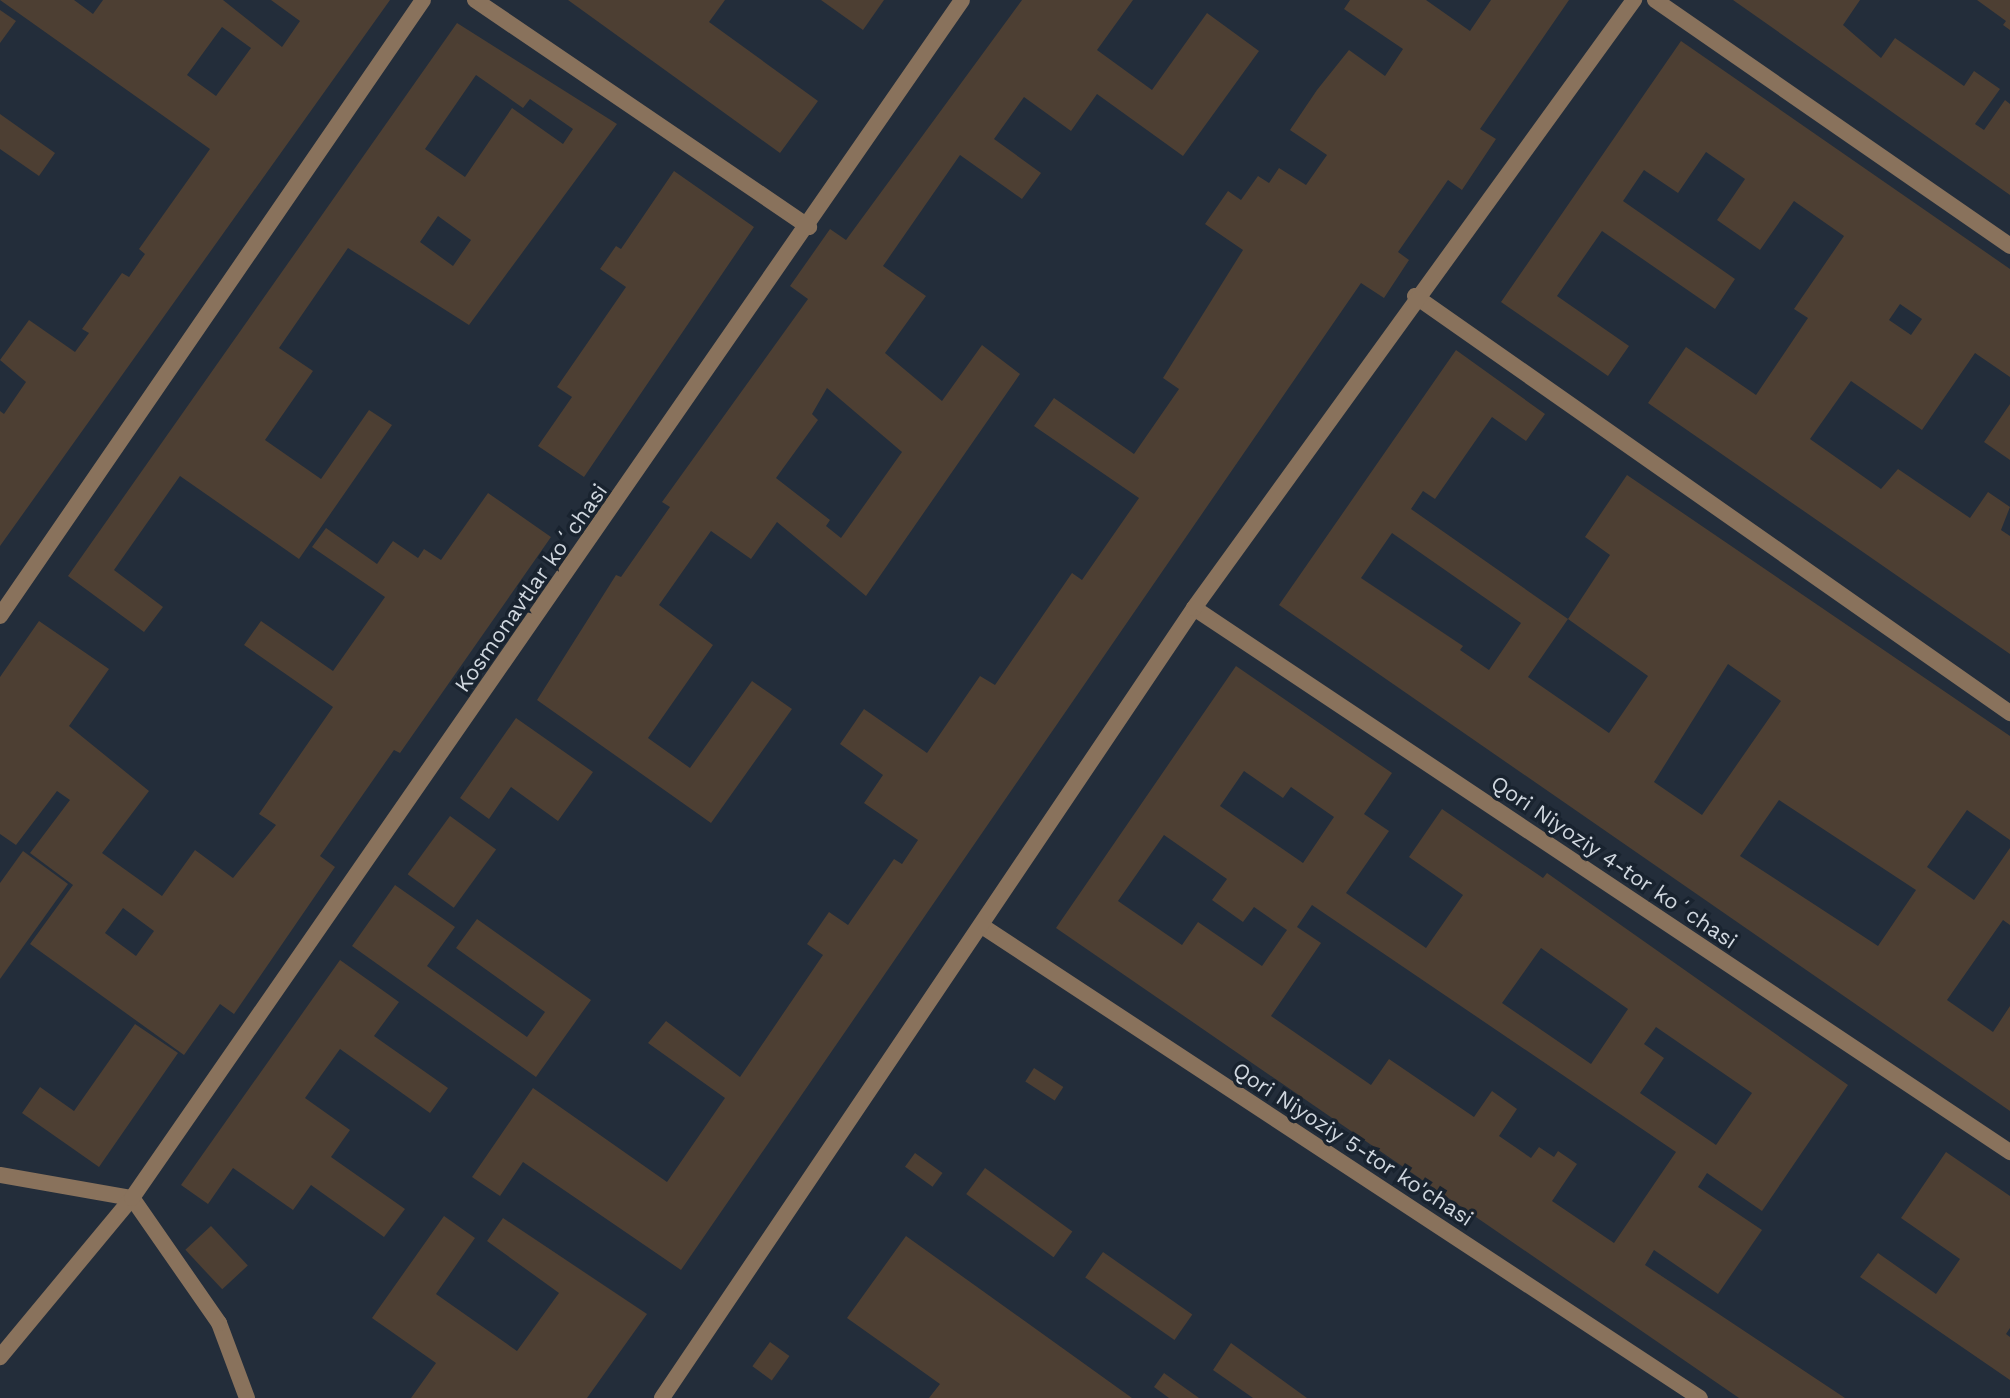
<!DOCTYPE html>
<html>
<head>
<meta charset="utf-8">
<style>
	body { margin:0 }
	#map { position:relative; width:2010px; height:1398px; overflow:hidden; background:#232d3a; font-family:"Work Sans",sans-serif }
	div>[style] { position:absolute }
	.building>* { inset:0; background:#4d3f33; transform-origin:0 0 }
	.lane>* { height:16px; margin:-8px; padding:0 8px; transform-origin:8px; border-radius:8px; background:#89725c }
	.street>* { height:16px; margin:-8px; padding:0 8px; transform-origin:8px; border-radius:8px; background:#89725c }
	span { translate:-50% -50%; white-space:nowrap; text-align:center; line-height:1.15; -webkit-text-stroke:7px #19232f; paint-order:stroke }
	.street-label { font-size:22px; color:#d0d7df }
</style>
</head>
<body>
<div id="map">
	<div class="building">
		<i style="clip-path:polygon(evenodd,0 0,74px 0,93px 14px,103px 0,223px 0,282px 47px,300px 21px,271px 0,390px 0,0 546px,0 411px,4px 414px,26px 382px,0 360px,29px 320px,75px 352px,89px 333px,82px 329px,122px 273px,129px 277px,145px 254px,139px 249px,210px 149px,0 0,222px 27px,251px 48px,216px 96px,187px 75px,222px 27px)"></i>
		<i style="clip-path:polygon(568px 0,725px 0,709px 22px,818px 101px,780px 153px)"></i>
		<i style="clip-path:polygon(821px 0,884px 0,863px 30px)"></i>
		<i style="clip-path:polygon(evenodd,1022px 0,1133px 0,1097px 50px,1152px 90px,1207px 13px,1259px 51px,1183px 156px,1097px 94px,1071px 131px,1024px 97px,994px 139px,1041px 173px,1022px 199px,960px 155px,883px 266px,926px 296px,885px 353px,942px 401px,982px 345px,1020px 374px,866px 596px,777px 522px,751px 559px,711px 531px,659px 605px,713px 645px,648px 738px,690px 768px,752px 681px,792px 709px,711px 823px,537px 700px,616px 575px,621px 577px,670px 507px,662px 502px,808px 299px,790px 286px,830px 229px,846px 240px,1022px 0,827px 388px,902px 452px,841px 538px,826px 526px,830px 520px,776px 478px,818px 420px,812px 414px,827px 388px)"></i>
		<i style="clip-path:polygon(1350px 0,1426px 0,1470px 31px,1491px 0,1569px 0,1480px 129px,1496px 139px,1462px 190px,1448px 180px,1398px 252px,1409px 260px,1384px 298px,1361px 283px,681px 1270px,523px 1162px,500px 1196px,472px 1177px,533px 1088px,667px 1182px,725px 1098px,648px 1043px,666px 1021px,740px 1077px,823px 955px,807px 944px,829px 912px,848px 925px,894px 859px,902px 864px,918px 840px,864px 803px,883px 775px,840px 744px,864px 709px,927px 753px,980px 676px,995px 685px,1072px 573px,1082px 580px,1139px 498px,1034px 426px,1054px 398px,1134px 454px,1179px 389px,1163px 378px,1243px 250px,1205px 224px,1228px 191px,1241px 200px,1258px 176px,1269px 183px,1279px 168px,1306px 185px,1327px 155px,1290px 130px,1317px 90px,1349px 50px,1385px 76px,1403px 49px,1344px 9px)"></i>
		<i style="clip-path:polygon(1733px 0,1860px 0,1843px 25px,1881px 58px,1895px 38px,1964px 86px,1974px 71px,2000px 89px,1975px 124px,1984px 130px,2005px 100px,2010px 104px,2010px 195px)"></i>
		<i style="clip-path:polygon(1977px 0,2010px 0,2010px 30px,2003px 25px,2006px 21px)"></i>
		<i style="clip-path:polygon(0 10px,16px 21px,0 43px)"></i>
		<i style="clip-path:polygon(evenodd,457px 23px,617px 124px,469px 325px,348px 248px,279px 348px,313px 371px,265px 440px,321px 479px,369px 410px,392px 425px,299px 559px,180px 476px,114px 570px,163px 607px,144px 632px,68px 576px,457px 23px,476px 75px,523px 108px,530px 99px,573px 129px,563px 144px,512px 108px,465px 177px,425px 149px,476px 75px,457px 23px,438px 216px,471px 240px,453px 266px,420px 242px,438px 216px)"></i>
		<i style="clip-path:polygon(evenodd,1681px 41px,2010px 269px,2010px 377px,1975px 353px,1922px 430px,1851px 381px,1810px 439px,1881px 489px,1898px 469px,1970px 518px,1988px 492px,2010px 507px,2001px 530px,2010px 536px,2010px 654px,1648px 403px,1686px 347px,1756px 395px,1808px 318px,1794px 309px,1844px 236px,1794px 201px,1760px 250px,1717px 220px,1745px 179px,1706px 152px,1678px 193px,1644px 170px,1623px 201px,1735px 279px,1715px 309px,1602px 231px,1557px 296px,1629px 346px,1608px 376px,1501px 302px,1681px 41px,1900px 304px,1922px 319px,1911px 335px,1889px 320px,1900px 304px)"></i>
		<i style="clip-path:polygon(0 114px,55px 153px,39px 176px,0 149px)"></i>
		<i style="clip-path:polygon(674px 171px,754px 227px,584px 477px,538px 446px,572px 397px,557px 387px,626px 287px,600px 269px,616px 246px,621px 249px)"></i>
		<i style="clip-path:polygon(evenodd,1456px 350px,1545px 414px,1526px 441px,1492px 417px,1435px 499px,1423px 491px,1411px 509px,1568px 619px,1610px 555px,1585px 537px,1627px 475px,2010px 736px,2010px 840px,1967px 810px,1927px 867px,1974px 900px,2010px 848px,2010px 925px,2003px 920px,1947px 1000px,1993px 1032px,2010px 1006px,2010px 1111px,1279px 605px,1456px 350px,1392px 533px,1521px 623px,1489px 670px,1460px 650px,1463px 646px,1361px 578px,1392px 533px,1456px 350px,1568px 619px,1648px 676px,1609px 733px,1528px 677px,1568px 619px,1456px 350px,1728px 664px,1781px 701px,1702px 815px,1654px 782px,1728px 664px,1456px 350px,1779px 800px,1916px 890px,1878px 946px,1740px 856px,1779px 800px)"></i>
		<i style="clip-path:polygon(2010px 404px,2010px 460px,1984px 442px)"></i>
		<i style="clip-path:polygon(evenodd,488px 493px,551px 537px,400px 753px,394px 750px,320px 856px,335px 867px,234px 1014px,220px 1004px,184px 1055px,30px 944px,73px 885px,30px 853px,70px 800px,57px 791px,16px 845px,0 834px,0 677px,39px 621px,109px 669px,69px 726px,149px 791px,102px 853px,162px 896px,195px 850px,233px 878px,276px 825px,259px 814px,333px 707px,244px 645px,261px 621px,333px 671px,385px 597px,312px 547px,326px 528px,377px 564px,393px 541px,418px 558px,424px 549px,441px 560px,488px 493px,123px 908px,154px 931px,136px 956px,105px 933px,123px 908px)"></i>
		<i style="clip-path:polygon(evenodd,1236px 666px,1392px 773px,1364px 814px,1389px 831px,1346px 893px,1426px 948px,1463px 895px,1409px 857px,1442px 809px,1543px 878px,1547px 873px,1848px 1085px,1762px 1211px,1707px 1173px,1698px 1187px,1762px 1230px,1718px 1294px,1654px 1250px,1645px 1265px,1845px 1398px,1739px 1398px,1056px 928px,1236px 666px,1244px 771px,1283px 798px,1291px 787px,1334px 817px,1303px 863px,1220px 806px,1244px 771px,1236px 666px,1164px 835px,1227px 879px,1212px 900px,1243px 922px,1254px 907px,1287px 930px,1262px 966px,1198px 922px,1182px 945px,1118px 901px,1164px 835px,1236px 666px,1312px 905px,1676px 1152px,1614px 1243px,1552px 1201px,1577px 1164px,1558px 1151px,1554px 1157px,1539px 1147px,1531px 1158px,1499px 1136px,1517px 1109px,1492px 1091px,1474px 1117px,1389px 1059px,1371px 1085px,1271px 1016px,1321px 943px,1297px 927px,1312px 905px,1236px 666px,1541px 948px,1628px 1009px,1591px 1064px,1502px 1003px,1541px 948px,1236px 666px,1656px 1027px,1752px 1093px,1716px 1145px,1640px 1093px,1664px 1058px,1644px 1044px,1656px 1027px)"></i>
		<i style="clip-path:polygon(516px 718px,593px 772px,558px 821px,511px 787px,489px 819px,460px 798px)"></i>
		<i style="left:450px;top:816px;width:57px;height:72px;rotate:36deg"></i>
		<i style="clip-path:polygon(23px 851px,68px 884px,0 979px,0 883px)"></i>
		<i style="clip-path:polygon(395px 885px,455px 927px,427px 966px,527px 1037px,545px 1012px,456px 948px,477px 919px,591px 1000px,536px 1077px,352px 946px)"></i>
		<i style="clip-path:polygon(340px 960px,399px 1002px,374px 1036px,448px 1088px,430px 1113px,340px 1049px,305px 1098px,350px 1130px,331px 1157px,405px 1209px,384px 1237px,311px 1185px,293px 1210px,233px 1168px,208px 1204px,181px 1185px)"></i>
		<i style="clip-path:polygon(135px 1024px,178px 1053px,99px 1167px,22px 1113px,40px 1087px,74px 1111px)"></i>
		<i style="left:1034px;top:1068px;width:35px;height:16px;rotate:33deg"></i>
		<i style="clip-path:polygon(1946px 1152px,2010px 1196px,2010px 1328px,2006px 1334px,2010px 1337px,2010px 1380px,1860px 1277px,1878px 1253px,1936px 1294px,1960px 1259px,1901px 1218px)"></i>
		<i style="left:915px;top:1153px;width:34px;height:17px;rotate:36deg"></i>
		<i style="left:985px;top:1168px;width:108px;height:32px;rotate:36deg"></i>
		<i style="clip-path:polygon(444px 1216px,475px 1238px,436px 1294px,517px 1351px,559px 1293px,487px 1241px,503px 1218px,647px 1314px,587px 1398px,411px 1398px,436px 1363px,372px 1318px)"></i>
		<i style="left:211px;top:1226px;width:54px;height:35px;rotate:47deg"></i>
		<i style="clip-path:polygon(906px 1236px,1132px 1398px,929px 1398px,940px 1384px,847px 1318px)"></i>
		<i style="left:1103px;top:1252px;width:109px;height:31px;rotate:35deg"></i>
		<i style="left:770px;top:1342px;width:24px;height:30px;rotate:36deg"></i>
		<i style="clip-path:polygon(1231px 1343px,1307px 1398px,1253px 1398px,1213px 1370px)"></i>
		<i style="clip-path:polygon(1164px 1373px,1199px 1398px,1169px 1398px,1154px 1387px)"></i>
	</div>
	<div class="lane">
		<i style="left:1655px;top:0;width:432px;rotate:34.7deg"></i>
		<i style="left:1415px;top:296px;width:727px;rotate:35.02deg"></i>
	</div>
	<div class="street">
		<i style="left:475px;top:0;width:404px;rotate:34.2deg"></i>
		<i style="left:1194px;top:608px;width:981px;rotate:33.69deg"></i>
		<i style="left:0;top:616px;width:747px;rotate:-55.52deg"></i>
		<i style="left:982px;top:926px;width:859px;rotate:33.32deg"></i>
		<i style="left:0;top:1175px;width:134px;rotate:9.9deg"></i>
		<i style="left:132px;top:1198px;width:207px;rotate:129.7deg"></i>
		<i style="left:247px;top:1398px;width:80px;rotate:-110.5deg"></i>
		<i style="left:219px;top:1323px;width:152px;rotate:-124.8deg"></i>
		<i style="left:132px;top:1198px;width:1457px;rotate:-55.28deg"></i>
		<i style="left:662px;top:1398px;width:952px;rotate:-56.04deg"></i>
		<i style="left:1194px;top:608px;width:751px;rotate:-54.11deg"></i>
	</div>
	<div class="street-label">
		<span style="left:531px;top:588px;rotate:-55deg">Kosmonavtlar koʻchasi</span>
		<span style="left:1614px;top:862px;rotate:34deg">Qori Niyoziy 4-tor koʻchasi</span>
		<span style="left:1353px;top:1144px;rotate:33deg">Qori Niyoziy 5-tor ko'chasi</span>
	</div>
</div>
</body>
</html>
